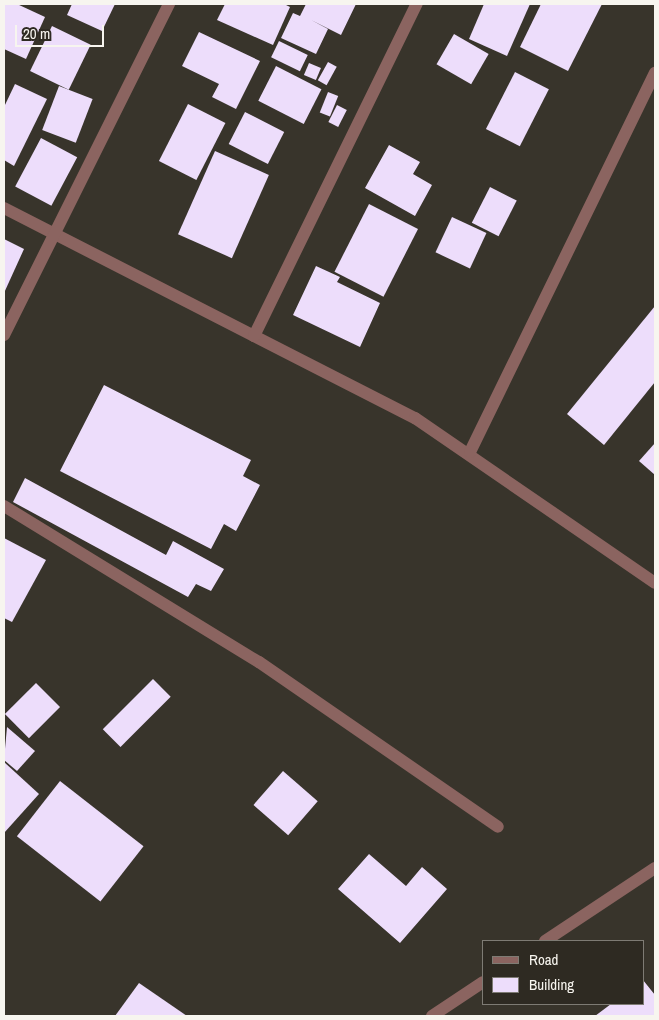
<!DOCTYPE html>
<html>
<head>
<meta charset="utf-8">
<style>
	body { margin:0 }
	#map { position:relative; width:659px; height:1020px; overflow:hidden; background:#38342b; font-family:"Archivo Narrow",sans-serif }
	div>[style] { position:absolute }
	.building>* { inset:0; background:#edddfb; transform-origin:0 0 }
	.minor>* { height:12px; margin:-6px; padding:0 6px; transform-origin:6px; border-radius:6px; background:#8b6460 }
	span { translate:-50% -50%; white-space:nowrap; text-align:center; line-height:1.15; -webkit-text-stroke:5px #2e2a22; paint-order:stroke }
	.frame { position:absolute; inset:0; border:5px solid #f7f5ef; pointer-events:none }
	.legend { position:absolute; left:482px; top:940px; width:162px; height:65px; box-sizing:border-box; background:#2e2a22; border:1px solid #7e7b74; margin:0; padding:6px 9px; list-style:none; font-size:15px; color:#f7f5ef }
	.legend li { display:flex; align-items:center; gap:10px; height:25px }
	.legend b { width:25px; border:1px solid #7e7b74 }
	.scale { position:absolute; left:15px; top:25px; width:89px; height:22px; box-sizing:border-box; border:2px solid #f7f5ef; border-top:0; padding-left:6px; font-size:15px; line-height:18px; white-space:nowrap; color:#f7f5ef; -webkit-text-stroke:4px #2e2a22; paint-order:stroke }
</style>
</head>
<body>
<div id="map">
	<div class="building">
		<i style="clip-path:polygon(4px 4px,17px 4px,45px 17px,26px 59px,4px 49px)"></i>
		<i style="clip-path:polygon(72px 4px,115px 4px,102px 31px,67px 15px)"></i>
		<i style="clip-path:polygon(225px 4px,284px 4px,290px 7px,273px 45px,217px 20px)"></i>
		<i style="clip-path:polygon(306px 4px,356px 4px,341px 35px,311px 20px,328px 29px,316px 54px,281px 38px,293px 13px,300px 16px)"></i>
		<i style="clip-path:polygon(484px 4px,530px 4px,507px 56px,469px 39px)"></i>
		<i style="clip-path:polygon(541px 4px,602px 4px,568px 71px,520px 47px)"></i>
		<i style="left:52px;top:26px;width:43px;height:50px;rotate:26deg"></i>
		<i style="clip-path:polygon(199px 32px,260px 61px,236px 109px,212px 97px,219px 84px,182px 66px)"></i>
		<i style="left:454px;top:34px;width:40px;height:35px;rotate:30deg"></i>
		<i style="left:279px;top:41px;width:32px;height:18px;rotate:26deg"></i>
		<i style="left:328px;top:62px;width:10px;height:21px;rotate:29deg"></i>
		<i style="left:309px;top:63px;width:13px;height:13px;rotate:23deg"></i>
		<i style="left:276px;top:66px;width:51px;height:39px;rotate:27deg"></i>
		<i style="left:515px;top:72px;width:38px;height:64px;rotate:27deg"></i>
		<i style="clip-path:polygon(15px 84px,47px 99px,14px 166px,4px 160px,4px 107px)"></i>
		<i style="left:59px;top:86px;width:36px;height:47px;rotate:21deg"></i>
		<i style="left:328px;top:92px;width:11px;height:22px;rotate:22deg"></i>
		<i style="left:188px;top:104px;width:42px;height:64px;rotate:27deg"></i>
		<i style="left:337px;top:105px;width:11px;height:19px;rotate:27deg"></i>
		<i style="left:245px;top:112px;width:44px;height:36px;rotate:27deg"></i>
		<i style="left:41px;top:138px;width:41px;height:55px;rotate:28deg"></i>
		<i style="clip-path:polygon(389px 145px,420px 162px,413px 174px,432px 185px,415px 216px,365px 188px)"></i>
		<i style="left:215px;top:151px;width:59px;height:91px;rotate:24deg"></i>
		<i style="left:490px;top:187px;width:30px;height:40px;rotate:27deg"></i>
		<i style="left:369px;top:204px;width:55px;height:76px;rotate:27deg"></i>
		<i style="left:452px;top:217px;width:38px;height:39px;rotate:25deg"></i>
		<i style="clip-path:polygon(4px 239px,24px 249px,4px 293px)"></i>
		<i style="clip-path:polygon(316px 266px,340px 277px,337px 282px,380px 303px,360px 347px,293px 315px)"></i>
		<i style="clip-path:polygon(655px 306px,655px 382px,604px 445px,567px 414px)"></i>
		<i style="clip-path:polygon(104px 385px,251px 460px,243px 476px,260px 485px,236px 531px,224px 524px,211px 549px,60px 471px)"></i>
		<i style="clip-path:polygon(655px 443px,655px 475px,639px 461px)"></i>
		<i style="clip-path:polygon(25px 478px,166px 555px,173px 541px,224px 569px,211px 591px,196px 584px,188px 597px,13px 502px)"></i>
		<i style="clip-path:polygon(4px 538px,46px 560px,12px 622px,4px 618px)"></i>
		<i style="left:153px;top:679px;width:25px;height:71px;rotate:45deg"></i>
		<i style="left:36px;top:683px;width:34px;height:44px;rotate:45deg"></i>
		<i style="clip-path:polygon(7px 727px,35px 751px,17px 771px,4px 760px)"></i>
		<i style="clip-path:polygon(4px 762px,39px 794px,4px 833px)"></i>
		<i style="left:283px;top:771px;width:46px;height:45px;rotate:41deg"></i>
		<i style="left:60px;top:781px;width:106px;height:70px;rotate:38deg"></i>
		<i style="clip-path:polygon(369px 854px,406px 886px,422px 867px,447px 889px,400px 943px,338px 889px)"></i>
		<i style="clip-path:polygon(643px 980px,655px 995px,655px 1016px,595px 1016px,611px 1004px,643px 1004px)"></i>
		<i style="clip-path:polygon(139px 983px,187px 1016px,115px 1016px)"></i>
	</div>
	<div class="minor">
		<i style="left:4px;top:208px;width:462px;rotate:27.1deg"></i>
		<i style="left:415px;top:418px;width:291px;rotate:34.5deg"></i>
		<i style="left:4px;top:335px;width:370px;rotate:-63.5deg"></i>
		<i style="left:254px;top:336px;width:370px;rotate:-63.9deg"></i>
		<i style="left:470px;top:452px;width:422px;rotate:-64deg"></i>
		<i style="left:4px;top:506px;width:299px;rotate:31.5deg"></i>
		<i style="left:259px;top:662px;width:290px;rotate:34.6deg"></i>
		<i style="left:545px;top:941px;width:132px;rotate:-33.6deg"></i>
		<i style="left:432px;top:1016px;width:61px;rotate:-33.7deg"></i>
	</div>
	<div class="frame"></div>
	<ul class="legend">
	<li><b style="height:6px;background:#8b6460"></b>Road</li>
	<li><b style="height:14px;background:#edddfb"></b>Building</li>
	</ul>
	<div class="scale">20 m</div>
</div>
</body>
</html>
